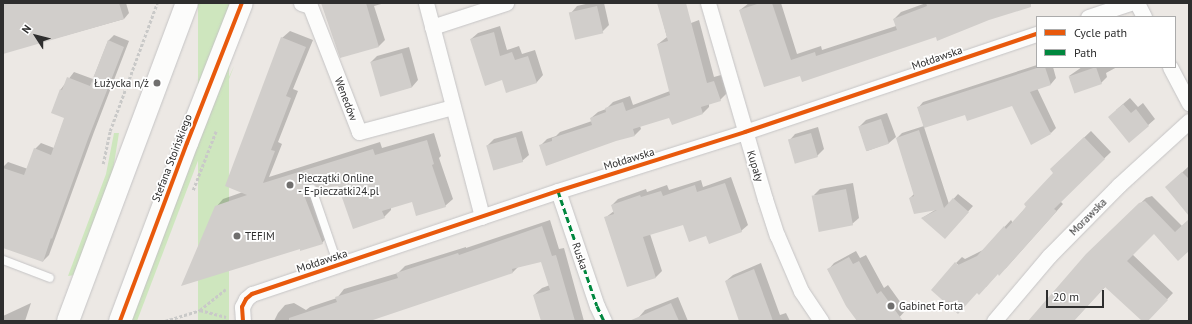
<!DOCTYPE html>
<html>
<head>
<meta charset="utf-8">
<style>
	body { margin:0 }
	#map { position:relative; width:1192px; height:324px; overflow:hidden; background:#ece8e4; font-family:"PT Sans",sans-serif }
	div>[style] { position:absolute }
	.green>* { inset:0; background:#cee6be; transform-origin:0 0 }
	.shadow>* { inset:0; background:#0003 }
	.building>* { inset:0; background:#d1cecb; transform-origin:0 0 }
	.path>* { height:2.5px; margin-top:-1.25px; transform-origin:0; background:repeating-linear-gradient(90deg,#c9c9c8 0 3px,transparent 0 5px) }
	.roads { filter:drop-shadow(0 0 1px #c5c4c5) drop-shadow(0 0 1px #c5c4c5) }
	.lane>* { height:8px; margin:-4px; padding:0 4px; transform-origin:4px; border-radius:4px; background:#fcfcfb }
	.street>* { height:15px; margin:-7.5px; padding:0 7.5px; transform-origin:7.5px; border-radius:7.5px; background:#fcfcfb }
	.secondary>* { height:22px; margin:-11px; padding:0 11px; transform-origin:11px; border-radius:11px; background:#fcfcfb }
	.quiet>* { height:3px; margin-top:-1.5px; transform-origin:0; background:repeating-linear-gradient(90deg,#00873e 0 6px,transparent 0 9px) }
	.cycleway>* { height:4px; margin:-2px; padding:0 2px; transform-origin:2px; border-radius:2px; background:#e8590c }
	.dots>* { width:11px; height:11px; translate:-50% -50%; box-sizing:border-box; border:2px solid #fff; border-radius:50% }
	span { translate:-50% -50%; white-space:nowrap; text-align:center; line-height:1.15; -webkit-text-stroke:3.5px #fff; paint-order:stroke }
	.street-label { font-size:11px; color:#2e2e2e }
	.poi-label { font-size:11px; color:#2e2e2e }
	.right { translate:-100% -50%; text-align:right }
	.left { translate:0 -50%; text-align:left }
	.frame { position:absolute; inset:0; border:4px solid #2e2e2e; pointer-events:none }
	.legend { position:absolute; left:1036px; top:16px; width:140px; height:52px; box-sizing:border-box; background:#fff; border:1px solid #ababab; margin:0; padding:5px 7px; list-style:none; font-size:12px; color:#2e2e2e }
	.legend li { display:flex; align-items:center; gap:8px; height:20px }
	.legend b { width:20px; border:1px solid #ababab }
	.north { position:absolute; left:16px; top:16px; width:40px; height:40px; -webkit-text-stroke:3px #fff; paint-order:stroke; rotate:306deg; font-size:11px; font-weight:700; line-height:16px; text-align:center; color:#2e2e2e }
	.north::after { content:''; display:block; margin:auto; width:14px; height:18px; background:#2e2e2e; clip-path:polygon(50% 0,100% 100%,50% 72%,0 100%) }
	.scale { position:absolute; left:1046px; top:290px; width:58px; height:18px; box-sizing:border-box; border:2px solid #2e2e2e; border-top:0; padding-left:5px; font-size:12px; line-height:14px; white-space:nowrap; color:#2e2e2e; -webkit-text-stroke:3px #fff; paint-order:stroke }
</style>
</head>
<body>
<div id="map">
	<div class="green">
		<i style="left:198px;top:3px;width:31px;height:340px"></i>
		<i style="clip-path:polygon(234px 66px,137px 321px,131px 321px,196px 149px)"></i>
		<i style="clip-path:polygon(114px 133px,119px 133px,112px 176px,75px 275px,68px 276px,106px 174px)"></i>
	</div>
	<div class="shadow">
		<i style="clip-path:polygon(3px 3px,126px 3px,129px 13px,124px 19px,3px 53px)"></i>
		<i style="clip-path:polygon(322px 3px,385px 3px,374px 6px,385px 40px,379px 46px,341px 57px)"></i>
		<i style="clip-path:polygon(590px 3px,604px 3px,609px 25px,602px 32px,571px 13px,577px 6px)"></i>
		<i style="clip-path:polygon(658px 3px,684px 3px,691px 23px,699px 20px,714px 77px,721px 75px,727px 93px,720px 100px,709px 104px,709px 107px,703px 113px,670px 116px,640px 126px,641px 129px,635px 135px,541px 145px,547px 139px,556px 136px,560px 132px,592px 121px,591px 118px,598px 112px,606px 109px,613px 102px,630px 96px,633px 105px,670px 91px,658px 44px,667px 37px)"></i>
		<i style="clip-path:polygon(749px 3px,781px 3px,797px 54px,821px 46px,822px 50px,896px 26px,894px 19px,901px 12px,926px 3px,1028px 3px,937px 36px,801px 75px,740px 10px)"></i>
		<i style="clip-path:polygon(500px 26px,507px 50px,519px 46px,522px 54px,535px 50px,543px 75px,537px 82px,507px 91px,503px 79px,471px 39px,478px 33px)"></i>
		<i style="clip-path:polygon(290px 31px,313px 40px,293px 89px,298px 91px,278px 142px,282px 144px,269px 177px,380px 142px,382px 148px,434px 133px,441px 156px,439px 158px,453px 199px,445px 206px,412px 201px,391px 207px,391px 210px,384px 217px,339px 184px,312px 183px,310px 185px,329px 235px,322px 243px,300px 248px,216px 207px,223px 199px,243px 192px,282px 38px)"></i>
		<i style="clip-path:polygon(114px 35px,129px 41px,94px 132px,49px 255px,43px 261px,3px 247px,3px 167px,8px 162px,28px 169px,35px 149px,41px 143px,54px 148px,65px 117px,52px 112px,61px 89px,74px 72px,93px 79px,108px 41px)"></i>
		<i style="clip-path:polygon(409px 47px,418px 80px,412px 87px,381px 95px,371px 62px,377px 56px)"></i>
		<i style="clip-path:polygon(1037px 65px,1037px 67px,1053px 67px,1056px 78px,1051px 84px,1037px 88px,1056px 128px,1051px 133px,1012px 105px,966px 114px,924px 127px,949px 204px,958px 194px,973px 206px,949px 233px,922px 218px,935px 210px,910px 198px,914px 194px,897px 138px,902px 133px,924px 126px,918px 108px,923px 102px)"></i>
		<i style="clip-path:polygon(1082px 67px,1117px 67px,1106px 73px,1107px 77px,1101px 83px,1069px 76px)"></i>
		<i style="clip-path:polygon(1130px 98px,1138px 107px,1143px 103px,1155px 119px,1129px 142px,1116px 110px)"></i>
		<i style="clip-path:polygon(887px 113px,896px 137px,889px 143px,867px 151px,859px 127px,866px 120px)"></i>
		<i style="clip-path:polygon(818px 127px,824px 149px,817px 156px,789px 141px,795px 134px)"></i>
		<i style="clip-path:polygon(522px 131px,529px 155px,522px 161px,487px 146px,494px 139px)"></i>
		<i style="clip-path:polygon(1091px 131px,1111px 152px,1060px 201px,1063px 204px,1006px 268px,998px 273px,986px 287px,956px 263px,962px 257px,965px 259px,983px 250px,1011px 220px,1013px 223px,1054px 173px,1051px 169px)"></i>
		<i style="clip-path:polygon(1189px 166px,1189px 214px,1173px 181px)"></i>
		<i style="clip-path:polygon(731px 177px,748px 225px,741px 231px,684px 224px,650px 234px,662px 271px,656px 277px,628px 286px,605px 218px,614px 211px,612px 205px,618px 199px,646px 189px,647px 192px,667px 185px,669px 190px,701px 180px,703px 187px)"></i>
		<i style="clip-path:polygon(853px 183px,859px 218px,852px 224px,814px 195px,820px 189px)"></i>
		<i style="clip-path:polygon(1152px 196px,1182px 226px,1189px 220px,1189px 250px,1154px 233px,1132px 254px,1173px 293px,1147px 321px,1143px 321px,1106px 286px,1073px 321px,1029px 321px,1087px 255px,1146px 198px)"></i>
		<i style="clip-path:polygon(550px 220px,559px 249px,564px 248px,584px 321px,542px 321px,534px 295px,542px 288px,550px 285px,541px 260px,518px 267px,513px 272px,366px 321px,274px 321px,278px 313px,285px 305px,294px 303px,306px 310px,310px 307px,337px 298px,344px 289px,398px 273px,405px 266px,466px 247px,466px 248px)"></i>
		<i style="clip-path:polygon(856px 251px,860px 258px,866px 255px,884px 288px,888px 285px,906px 310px,896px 321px,858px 321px,828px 270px,834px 263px)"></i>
		<i style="clip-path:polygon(761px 263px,780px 315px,786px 313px,790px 321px,744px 321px,726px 281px,733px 275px)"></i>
		<i style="clip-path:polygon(678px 297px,688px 321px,640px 321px,639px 317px,645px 310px)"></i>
		<i style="clip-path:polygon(31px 303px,25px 321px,3px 321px,3px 316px)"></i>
	</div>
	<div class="building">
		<i style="clip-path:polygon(3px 3px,119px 3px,124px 19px,3px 54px)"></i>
		<i style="clip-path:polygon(321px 3px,366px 3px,379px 47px,340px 58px)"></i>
		<i style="clip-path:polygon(657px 3px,686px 3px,707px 83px,714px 81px,721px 101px,701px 107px,703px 114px,672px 125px,669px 118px,633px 129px,635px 136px,616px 141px,546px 166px,539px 145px,552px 141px,552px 138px,592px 125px,590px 118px,606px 112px,605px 108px,623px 102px,626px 111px,670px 95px,657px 44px,668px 41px)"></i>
		<i style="clip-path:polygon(760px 3px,772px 3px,791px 60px,815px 52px,816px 56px,897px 30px,893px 19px,927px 6px,926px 3px,1031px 3px,1031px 7px,989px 20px,937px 41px,936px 37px,802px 82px,800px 76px,764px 87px,739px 10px)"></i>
		<i style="left:597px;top:6px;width:28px;height:29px;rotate:77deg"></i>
		<i style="clip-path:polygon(494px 32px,500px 56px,512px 52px,515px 60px,528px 56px,537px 83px,506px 93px,502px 80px,485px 86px,470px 39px)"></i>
		<i style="clip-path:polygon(281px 37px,306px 47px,286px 96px,291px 98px,271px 150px,275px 151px,263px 183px,373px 149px,375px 155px,427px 140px,434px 164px,432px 165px,446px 207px,416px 216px,412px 202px,382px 211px,385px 218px,353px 229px,338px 186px,317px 188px,315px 185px,311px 184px,307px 189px,302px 190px,323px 244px,300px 251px,300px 249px,181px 286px,215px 206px,247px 195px,225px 186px)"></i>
		<i style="clip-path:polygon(108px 40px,124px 47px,88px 139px,52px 239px,51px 238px,43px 262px,3px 248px,3px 168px,24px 175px,34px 148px,51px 155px,64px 118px,51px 113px,60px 89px,62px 90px,67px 77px,90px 86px)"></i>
		<i style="left:402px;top:53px;width:36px;height:33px;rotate:74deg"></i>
		<i style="clip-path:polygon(1040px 67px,1045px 67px,1051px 85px,1030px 92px,1051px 134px,1031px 145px,1012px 106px,967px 121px,965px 115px,924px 128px,917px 107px)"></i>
		<i style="left:1096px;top:67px;width:18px;height:29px;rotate:71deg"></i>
		<i style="clip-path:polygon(1123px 104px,1131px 113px,1136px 109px,1149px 126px,1129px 143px,1108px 117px)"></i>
		<i style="left:881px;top:119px;width:26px;height:24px;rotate:72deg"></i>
		<i style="clip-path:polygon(919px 130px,944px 208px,953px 198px,969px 212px,945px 239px,921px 218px,937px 210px,914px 214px,909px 198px,914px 196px,896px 138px)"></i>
		<i style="left:811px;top:133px;width:25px;height:24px;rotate:74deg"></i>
		<i style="left:516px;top:137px;width:26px;height:31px;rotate:74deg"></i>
		<i style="clip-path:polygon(1084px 137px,1105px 159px,1054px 209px,1057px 211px,999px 276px,998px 274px,979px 295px,977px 293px,958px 314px,931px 290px,955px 262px,958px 265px,977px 256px,1004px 226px,1006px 229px,1026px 207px,1024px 204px,1053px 173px,1050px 169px)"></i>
		<i style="clip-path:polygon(1182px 172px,1189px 179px,1189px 216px,1165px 187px)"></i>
		<i style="clip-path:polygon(725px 183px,742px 232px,709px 244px,706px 236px,689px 242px,683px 225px,643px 237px,656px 278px,627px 287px,604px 217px,614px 214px,611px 205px,640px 195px,641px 197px,661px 191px,663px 196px,695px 185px,697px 192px)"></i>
		<i style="left:846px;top:189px;width:37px;height:35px;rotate:79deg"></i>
		<i style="clip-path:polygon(1145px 201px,1175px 232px,1189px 219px,1189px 251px,1178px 261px,1154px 234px,1127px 261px,1168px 300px,1148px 321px,1142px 321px,1105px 287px,1074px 321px,1028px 321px,1086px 254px,1139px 203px)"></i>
		<i style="clip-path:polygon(542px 226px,552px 256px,556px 255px,575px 321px,541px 321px,533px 295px,550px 290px,541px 262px,512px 269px,513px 273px,370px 321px,289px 321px,289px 318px,337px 302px,335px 297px,398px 278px,396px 273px,458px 253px,459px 255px)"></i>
		<i style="clip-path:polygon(849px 257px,853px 264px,859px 261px,877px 294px,881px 291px,903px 321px,857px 321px,846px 306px,827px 269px)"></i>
		<i style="clip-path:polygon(754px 269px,773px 321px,739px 321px,725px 281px)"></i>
		<i style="clip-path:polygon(671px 303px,679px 321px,629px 321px)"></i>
	</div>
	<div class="path">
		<i style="left:103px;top:164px;width:34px;rotate:-78deg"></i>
		<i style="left:110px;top:131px;width:136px;rotate:-69.8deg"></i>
		<i style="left:193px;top:190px;width:63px;rotate:-68.7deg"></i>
		<i style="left:200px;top:310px;width:33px;rotate:-39deg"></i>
		<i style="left:165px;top:321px;width:37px;rotate:-17deg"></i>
		<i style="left:200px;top:310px;width:27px;rotate:15deg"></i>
	</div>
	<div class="roads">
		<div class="lane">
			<i style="left:312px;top:189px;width:80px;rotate:71.1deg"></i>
			<i style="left:3px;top:260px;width:50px;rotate:21deg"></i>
		</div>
		<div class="street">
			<i style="left:301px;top:3px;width:9px;rotate:18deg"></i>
			<i style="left:310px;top:6px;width:135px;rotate:68.7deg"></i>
			<i style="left:359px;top:132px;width:97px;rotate:-14.9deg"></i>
			<i style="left:426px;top:3px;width:221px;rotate:75.3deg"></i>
			<i style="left:708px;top:3px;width:204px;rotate:73.8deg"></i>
			<i style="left:765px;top:199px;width:38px;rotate:72deg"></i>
			<i style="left:777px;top:235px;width:61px;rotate:66.8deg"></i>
			<i style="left:801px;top:291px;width:36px;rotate:56deg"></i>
			<i style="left:1137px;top:3px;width:16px;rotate:63deg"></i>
			<i style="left:1088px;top:17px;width:44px;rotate:-18.4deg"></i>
			<i style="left:432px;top:27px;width:78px;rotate:-18deg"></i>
			<i style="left:1170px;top:67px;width:41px;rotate:62.2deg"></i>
			<i style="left:558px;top:191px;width:121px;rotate:71.3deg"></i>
			<i style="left:597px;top:306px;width:17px;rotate:65deg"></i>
			<i style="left:243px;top:321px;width:14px;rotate:-94deg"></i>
			<i style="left:242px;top:307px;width:9px;rotate:-63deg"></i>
			<i style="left:246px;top:299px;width:8px;rotate:-40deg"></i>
			<i style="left:252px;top:294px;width:323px;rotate:-18.6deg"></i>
			<i style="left:558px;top:191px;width:196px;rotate:-17.5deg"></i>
			<i style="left:745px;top:132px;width:308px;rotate:-18.6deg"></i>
			<i style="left:994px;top:321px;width:85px;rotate:-49.8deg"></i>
			<i style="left:1049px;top:256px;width:100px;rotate:-45.4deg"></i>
			<i style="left:1119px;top:185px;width:95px;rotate:-42.4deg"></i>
		</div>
		<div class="secondary">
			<i style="left:68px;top:321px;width:340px;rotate:-69.5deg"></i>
			<i style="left:120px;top:321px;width:190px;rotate:-69.4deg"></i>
			<i style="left:187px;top:143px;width:150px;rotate:-68.6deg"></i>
		</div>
	</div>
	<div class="quiet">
		<i style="left:558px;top:191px;width:121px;rotate:71.3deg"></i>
		<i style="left:597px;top:306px;width:17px;rotate:65deg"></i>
	</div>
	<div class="cycleway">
		<i style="left:120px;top:321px;width:190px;rotate:-69.4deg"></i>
		<i style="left:187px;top:143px;width:150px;rotate:-68.6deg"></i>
		<i style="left:243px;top:321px;width:14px;rotate:-94deg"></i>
		<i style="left:242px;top:307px;width:9px;rotate:-63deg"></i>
		<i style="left:246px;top:299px;width:8px;rotate:-40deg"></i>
		<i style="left:252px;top:294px;width:323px;rotate:-18.6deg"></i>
		<i style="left:558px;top:191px;width:196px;rotate:-17.5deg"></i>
		<i style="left:745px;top:132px;width:308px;rotate:-18.6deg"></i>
	</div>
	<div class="dots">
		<i style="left:157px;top:83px;background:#706f6e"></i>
		<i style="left:290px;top:185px;background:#706f6e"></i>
		<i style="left:237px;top:236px;background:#706f6e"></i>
		<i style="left:891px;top:306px;background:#706f6e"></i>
	</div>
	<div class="street-label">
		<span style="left:937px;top:58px;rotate:-19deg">Mołdawska</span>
		<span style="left:346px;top:99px;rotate:69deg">Wenedów</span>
		<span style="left:172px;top:158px;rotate:-69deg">Stefana Stoińskiego</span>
		<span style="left:629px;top:159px;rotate:-17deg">Mołdawska</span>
		<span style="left:755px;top:166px;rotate:73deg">Kupały</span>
		<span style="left:1088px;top:217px;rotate:-45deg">Morawska</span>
		<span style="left:580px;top:256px;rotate:71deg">Ruska</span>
		<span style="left:322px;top:261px;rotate:-18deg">Mołdawska</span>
	</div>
	<div class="poi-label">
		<span class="right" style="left:149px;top:83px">Łużycka n/ż</span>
		<span class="left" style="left:298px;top:185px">Pieczątki Online<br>- E-pieczatki24.pl</span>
		<span class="left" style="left:245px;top:236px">TEFIM</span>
		<span class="left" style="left:899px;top:306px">Gabinet Forta</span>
	</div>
	<div class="frame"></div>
	<ul class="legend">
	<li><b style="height:5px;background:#e8590c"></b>Cycle path</li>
	<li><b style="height:5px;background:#00873e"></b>Path</li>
	</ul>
	<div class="north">N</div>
	<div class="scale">20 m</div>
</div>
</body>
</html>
